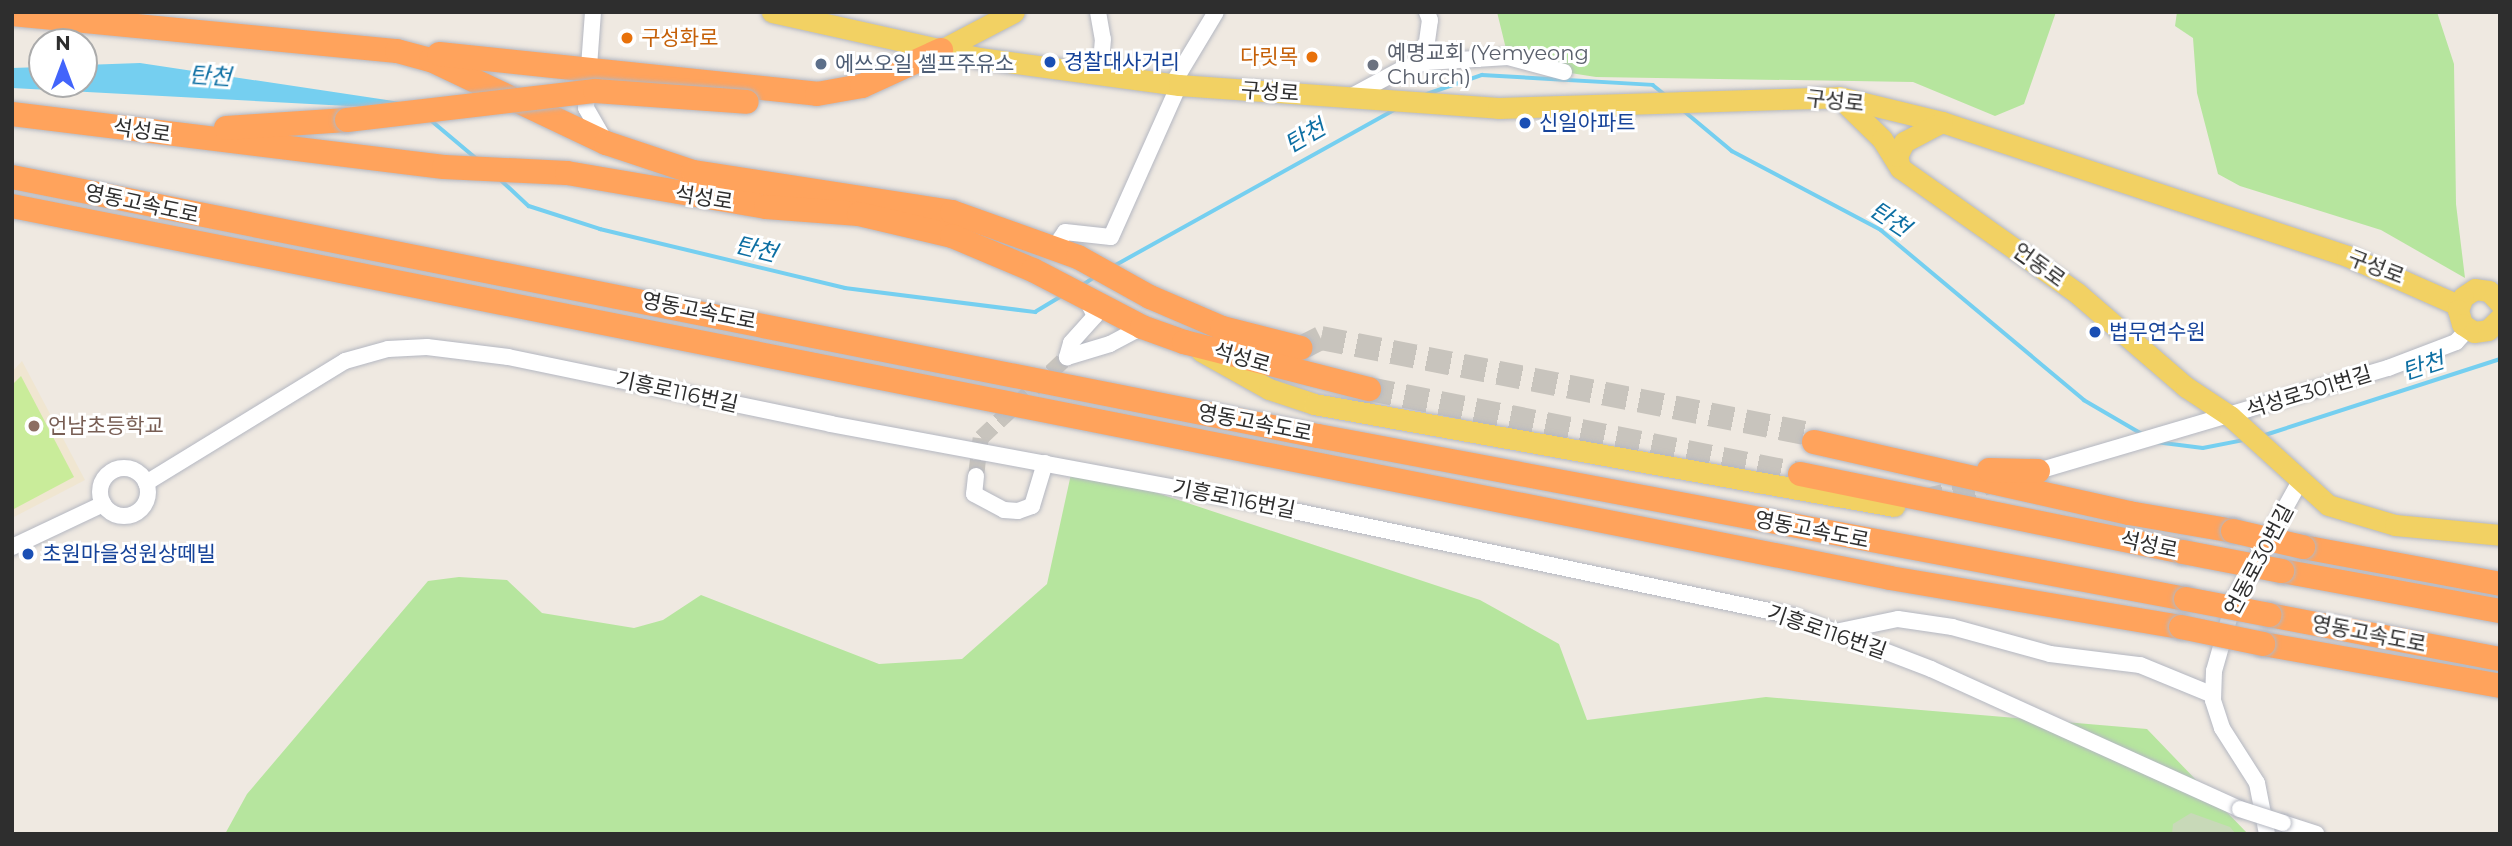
<!DOCTYPE html>
<html>
<head>
<meta charset="utf-8">
<style>
	body { margin:0 }
	#map { position:relative; width:2512px; height:846px; overflow:hidden; background:#efe9e1; font-family:Montserrat,"Noto Sans KR",sans-serif }
	div>[style] { position:absolute }
	.education>* { inset:0; background:#f0e6d1 }
	.green>* { inset:0; background:#b6e59e }
	.cemetery>* { inset:0; background:#c8d9b8 }
	.pitch>* { inset:0; background:#c9ec9a }
	.water>* { inset:0; background:#75cff0 }
	.stream>* { height:3.5px; margin:-1.75px; padding:0 1.75px; transform-origin:1.75px; border-radius:1.75px; background:#75cff0 }
	.minor-tunnel>* { height:16px; margin-top:-8px; transform-origin:0; background:repeating-linear-gradient(90deg,#c8c4bd 0 16px,transparent 0 24px) }
	.major-tunnel>* { height:21px; margin-top:-10.5px; transform-origin:0; background:repeating-linear-gradient(90deg,#c8c4bd 0 21px,transparent 0 31px) }
	.highway-tunnel>* { height:24px; margin-top:-12px; transform-origin:0; background:repeating-linear-gradient(90deg,#c8c4bd 0 24px,transparent 0 36px) }
	.roads { filter:drop-shadow(0 0 2px #b4b7c1) drop-shadow(0 0 2px #b4b7c1) }
	.minor>* { height:16px; margin:-8px; padding:0 8px; transform-origin:8px; border-radius:8px; background:#fff }
	.minor>.ring { margin:-8px; padding:0; box-sizing:content-box; background:none; border:16px solid #fff; border-radius:50% }
	.major>* { height:21px; margin:-10.5px; padding:0 10.5px; transform-origin:10.5px; border-radius:10.5px; background:#f2d163 }
	.highway>* { height:24px; margin:-12px; padding:0 12px; transform-origin:12px; border-radius:12px; background:#ffa35c }
	.bridges { filter:drop-shadow(0 0 2px #b4b7c1) drop-shadow(0 0 2px #b4b7c1) }
	.minor-bridge>* { height:16px; margin:-8px; padding:0 8px; transform-origin:8px; border-radius:8px; background:#fff }
	.highway-bridge>* { height:24px; margin:-12px; padding:0 12px; transform-origin:12px; border-radius:12px; background:#ffa35c }
	.dots>* { width:19px; height:19px; translate:-50% -50%; box-sizing:border-box; border:4px solid #fff; border-radius:50% }
	span { translate:-50% -50%; white-space:nowrap; text-align:center; line-height:1.15; -webkit-text-stroke:6px #fff; paint-order:stroke }
	.food-label { font-size:21px; color:#c56008 }
	.left { translate:0 -50%; text-align:left }
	.right { translate:-100% -50%; text-align:right }
	.worship-label { font-size:21px; color:#5b616d }
	.transit-label { font-size:21px; color:#164399 }
	.service-label { font-size:21px; color:#4e5e75 }
	.street-label { font-size:21px; color:#2e2e2e }
	.education-label { font-size:21px; color:#785e54 }
	.water-label { font-size:23px; color:#0d6fa3; font-style:italic }
	.frame { position:absolute; inset:0; border:14px solid #2e2e2e; pointer-events:none }
	.north { position:absolute; left:28px; top:28px; width:70px; height:70px; box-sizing:border-box; background:#fff; border:2px solid #ababab; border-radius:50%; rotate:0deg; font-size:19px; font-weight:700; line-height:28px; text-align:center; color:#2e2e2e }
	.north::after { content:''; display:block; margin:auto; width:24px; height:32px; background:#4264fb; clip-path:polygon(50% 0,100% 100%,50% 72%,0 100%) }
</style>
</head>
<body>
<div id="map">
	<div class="education">
		<i style="clip-path:polygon(22px 361px,85px 480px,12px 518px,12px 372px)"></i>
	</div>
	<div class="green">
		<i style="clip-path:polygon(1497px 12px,2056px 12px,2024px 104px,1995px 116px,1913px 82px,1596px 77px,1564px 72px,1508px 57px)"></i>
		<i style="clip-path:polygon(2177px 12px,2437px 12px,2454px 64px,2456px 204px,2465px 278px,2381px 230px,2240px 186px,2218px 174px,2197px 93px,2193px 38px,2175px 26px)"></i>
		<i style="clip-path:polygon(1073px 465px,1480px 600px,1559px 644px,1587px 720px,1766px 697px,2147px 729px,2248px 834px,225px 834px,247px 794px,428px 581px,459px 577px,507px 580px,542px 613px,634px 628px,663px 620px,701px 595px,879px 664px,962px 659px,1047px 584px)"></i>
	</div>
	<div class="cemetery">
		<i style="clip-path:polygon(2191px 813px,2230px 827px,2236px 834px,2172px 834px,2173px 824px)"></i>
	</div>
	<div class="pitch">
		<i style="clip-path:polygon(21px 376px,74px 477px,12px 510px,12px 385px)"></i>
	</div>
	<div class="water">
		<i style="clip-path:polygon(140px 63px,420px 105px,436px 123px,404px 109px,12px 88px,12px 68px,42px 67px,42px 84px,84px 84px,84px 65px)"></i>
	</div>
	<div class="stream">
		<i style="left:1427px;top:94px;width:58px;rotate:-19.1deg"></i>
		<i style="left:1482px;top:75px;width:171px;rotate:3.3deg"></i>
		<i style="left:1653px;top:85px;width:14px;rotate:39deg"></i>
		<i style="left:1683px;top:110px;width:64px;rotate:39.9deg"></i>
		<i style="left:1732px;top:151px;width:169px;rotate:27.9deg"></i>
		<i style="left:1881px;top:230px;width:265px;rotate:39.9deg"></i>
		<i style="left:2084px;top:400px;width:69px;rotate:30.3deg"></i>
		<i style="left:432px;top:121px;width:59px;rotate:40.2deg"></i>
		<i style="left:501px;top:180px;width:38px;rotate:43deg"></i>
		<i style="left:529px;top:206px;width:75px;rotate:17.9deg"></i>
		<i style="left:600px;top:229px;width:252px;rotate:13.5deg"></i>
		<i style="left:845px;top:288px;width:192px;rotate:7.2deg"></i>
		<i style="left:1035px;top:312px;width:31px;rotate:-31deg"></i>
		<i style="left:1114px;top:266px;width:321px;rotate:-29.1deg"></i>
		<i style="left:1081px;top:286px;width:17px;rotate:-33deg"></i>
		<i style="left:2262px;top:436px;width:250px;rotate:-17.9deg"></i>
		<i style="left:2156px;top:442px;width:47px;rotate:7.3deg"></i>
		<i style="left:2203px;top:448px;width:42px;rotate:-11deg"></i>
	</div>
	<div class="minor-tunnel">
		<i style="left:976px;top:476px;width:38px;rotate:-83deg"></i>
		<i style="left:981px;top:438px;width:118px;rotate:-43.3deg"></i>
	</div>
	<div class="major-tunnel">
		<i style="left:1923px;top:499px;width:73px;rotate:-13.5deg"></i>
	</div>
	<div class="highway-tunnel">
		<i style="left:1301px;top:348px;width:22px;rotate:-27deg"></i>
		<i style="left:1321px;top:338px;width:503px;rotate:11.11deg"></i>
		<i style="left:1369px;top:389px;width:439px;rotate:11.2deg"></i>
	</div>
	<div class="roads">
		<div class="minor">
			<i style="left:593px;top:12px;width:96px;rotate:94.2deg"></i>
			<i style="left:586px;top:108px;width:38px;rotate:60deg"></i>
			<i style="left:1098px;top:12px;width:27px;rotate:80deg"></i>
			<i style="left:1103px;top:39px;width:34px;rotate:95deg"></i>
			<i style="left:1424px;top:63px;width:43px;rotate:-82.1deg"></i>
			<i style="left:1430px;top:20px;width:9px;rotate:-111deg"></i>
			<i style="left:1172px;top:85px;width:85px;rotate:-58.9deg"></i>
			<i style="left:1350px;top:97px;width:61px;rotate:-28.2deg"></i>
			<i style="left:1404px;top:68px;width:23px;rotate:-15deg"></i>
			<i style="left:1426px;top:62px;width:82px;rotate:-3.5deg"></i>
			<i style="left:1508px;top:57px;width:58px;rotate:15deg"></i>
			<i style="left:1054px;top:248px;width:19px;rotate:-55deg"></i>
			<i style="left:1065px;top:232px;width:46px;rotate:6.2deg"></i>
			<i style="left:1111px;top:237px;width:167px;rotate:-65.9deg"></i>
			<i style="left:1090px;top:306px;width:11px;rotate:63deg"></i>
			<i style="left:1095px;top:316px;width:36px;rotate:132deg"></i>
			<i style="left:1071px;top:343px;width:15px;rotate:106deg"></i>
			<i style="left:1067px;top:357px;width:45px;rotate:-16.8deg"></i>
			<i style="left:1110px;top:344px;width:36px;rotate:-28deg"></i>
			<i class="ring" style="left:100px;top:468px;width:32px;height:32px"></i>
			<i style="left:2038px;top:471px;width:365px;rotate:-16.4deg"></i>
			<i style="left:2388px;top:368px;width:73px;rotate:-20.9deg"></i>
			<i style="left:2456px;top:342px;width:18px;rotate:-47deg"></i>
			<i style="left:976px;top:476px;width:18px;rotate:96deg"></i>
			<i style="left:974px;top:494px;width:34px;rotate:28deg"></i>
			<i style="left:1004px;top:510px;width:14px;rotate:4deg"></i>
			<i style="left:1018px;top:511px;width:15px;rotate:-20deg"></i>
			<i style="left:1032px;top:506px;width:45px;rotate:-73.2deg"></i>
			<i style="left:146px;top:483px;width:233px;rotate:-31.5deg"></i>
			<i style="left:345px;top:361px;width:45px;rotate:-15.6deg"></i>
			<i style="left:388px;top:349px;width:39px;rotate:-3deg"></i>
			<i style="left:427px;top:347px;width:82px;rotate:7deg"></i>
			<i style="left:508px;top:357px;width:330px;rotate:11.7deg"></i>
			<i style="left:831px;top:424px;width:408px;rotate:10.5deg"></i>
			<i style="left:1232px;top:498px;width:573px;rotate:11.88deg"></i>
			<i style="left:1793px;top:616px;width:148px;rotate:21deg"></i>
			<i style="left:1931px;top:669px;width:339px;rotate:24.4deg"></i>
			<i style="left:12px;top:547px;width:101px;rotate:-25.3deg"></i>
			<i style="left:1835px;top:632px;width:64px;rotate:-11.7deg"></i>
			<i style="left:1898px;top:619px;width:55px;rotate:8.4deg"></i>
			<i style="left:1952px;top:627px;width:102px;rotate:15.4deg"></i>
			<i style="left:2050px;top:654px;width:91px;rotate:7deg"></i>
			<i style="left:2140px;top:665px;width:79px;rotate:22.3deg"></i>
			<i style="left:2283px;top:823px;width:35px;rotate:18deg"></i>
			<i style="left:2267px;top:834px;width:52px;rotate:-101.1deg"></i>
			<i style="left:2257px;top:783px;width:65px;rotate:-122.5deg"></i>
			<i style="left:2222px;top:728px;width:29px;rotate:-108deg"></i>
			<i style="left:2213px;top:700px;width:29px;rotate:-88deg"></i>
			<i style="left:2214px;top:671px;width:76px;rotate:-74deg"></i>
			<i style="left:2235px;top:598px;width:132px;rotate:-60.9deg"></i>
		</div>
		<div class="major">
			<i style="left:772px;top:12px;width:212px;rotate:12.5deg"></i>
			<i style="left:979px;top:58px;width:202px;rotate:7.7deg"></i>
			<i style="left:1179px;top:85px;width:320px;rotate:4.1deg"></i>
			<i style="left:1498px;top:108px;width:341px;rotate:-1.8deg"></i>
			<i style="left:1839px;top:97px;width:106px;rotate:13.6deg"></i>
			<i style="left:1942px;top:122px;width:427px;rotate:18.3deg"></i>
			<i style="left:2347px;top:256px;width:121px;rotate:23.8deg"></i>
			<i style="left:941px;top:50px;width:82px;rotate:-27.5deg"></i>
			<i style="left:1841px;top:99px;width:57px;rotate:44.3deg"></i>
			<i style="left:1882px;top:139px;width:34px;rotate:58deg"></i>
			<i style="left:1900px;top:168px;width:217px;rotate:35.2deg"></i>
			<i style="left:2077px;top:293px;width:144px;rotate:40.8deg"></i>
			<i style="left:2186px;top:387px;width:53px;rotate:33.4deg"></i>
			<i style="left:2230px;top:416px;width:132px;rotate:42.2deg"></i>
			<i style="left:2328px;top:505px;width:70px;rotate:16.6deg"></i>
			<i style="left:2395px;top:525px;width:105px;rotate:5.4deg"></i>
			<i style="left:1900px;top:168px;width:12px;rotate:-104deg"></i>
			<i style="left:1897px;top:156px;width:16px;rotate:-63deg"></i>
			<i style="left:1904px;top:142px;width:43px;rotate:-27.8deg"></i>
			<i style="left:2500px;top:303px;width:16px;rotate:-133deg"></i>
			<i style="left:2489px;top:291px;width:14px;rotate:-172deg"></i>
			<i style="left:2475px;top:289px;width:14px;rotate:146deg"></i>
			<i style="left:2463px;top:297px;width:14px;rotate:111deg"></i>
			<i style="left:2458px;top:310px;width:15px;rotate:74deg"></i>
			<i style="left:2462px;top:324px;width:14px;rotate:34deg"></i>
			<i style="left:2474px;top:332px;width:14px;rotate:-8deg"></i>
			<i style="left:2488px;top:330px;width:17px;rotate:-45deg"></i>
			<i style="left:1201px;top:351px;width:78px;rotate:29.2deg"></i>
			<i style="left:1269px;top:389px;width:47px;rotate:18.4deg"></i>
			<i style="left:1314px;top:404px;width:589px;rotate:9.97deg"></i>
		</div>
		<div class="highway">
			<i style="left:12px;top:14px;width:387px;rotate:5.5deg"></i>
			<i style="left:397px;top:51px;width:35px;rotate:15deg"></i>
			<i style="left:431px;top:60px;width:194px;rotate:25.4deg"></i>
			<i style="left:606px;top:143px;width:92px;rotate:18.4deg"></i>
			<i style="left:693px;top:172px;width:262px;rotate:8.8deg"></i>
			<i style="left:952px;top:212px;width:134px;rotate:19.7deg"></i>
			<i style="left:1078px;top:257px;width:82px;rotate:29.1deg"></i>
			<i style="left:1150px;top:297px;width:78px;rotate:23.3deg"></i>
			<i style="left:1222px;top:328px;width:81px;rotate:14.2deg"></i>
			<i style="left:439px;top:54px;width:380px;rotate:6deg"></i>
			<i style="left:817px;top:94px;width:46px;rotate:-10.1deg"></i>
			<i style="left:862px;top:86px;width:87px;rotate:-24.5deg"></i>
			<i style="left:12px;top:114px;width:435px;rotate:7deg"></i>
			<i style="left:444px;top:167px;width:123px;rotate:2.8deg"></i>
			<i style="left:567px;top:173px;width:202px;rotate:9.7deg"></i>
			<i style="left:766px;top:207px;width:93px;rotate:4.3deg"></i>
			<i style="left:859px;top:214px;width:96px;rotate:13.3deg"></i>
			<i style="left:952px;top:236px;width:88px;rotate:22.8deg"></i>
			<i style="left:1033px;top:270px;width:123px;rotate:27.6deg"></i>
			<i style="left:1142px;top:327px;width:45px;rotate:19.7deg"></i>
			<i style="left:1184px;top:342px;width:191px;rotate:14.3deg"></i>
			<i style="left:226px;top:128px;width:121px;rotate:-3.8deg"></i>
			<i style="left:12px;top:177px;width:1331px;rotate:11.22deg"></i>
			<i style="left:1318px;top:436px;width:883px;rotate:10.64deg"></i>
			<i style="left:12px;top:206px;width:1914px;rotate:11.2deg"></i>
			<i style="left:1890px;top:578px;width:295px;rotate:9.6deg"></i>
			<i style="left:1814px;top:442px;width:323px;rotate:12.7deg"></i>
			<i style="left:2129px;top:513px;width:106px;rotate:9.8deg"></i>
			<i style="left:1989px;top:470px;width:49px;rotate:1.2deg"></i>
			<i style="left:1800px;top:474px;width:391px;rotate:11.5deg"></i>
			<i style="left:2303px;top:547px;width:200px;rotate:10.6deg"></i>
			<i style="left:2282px;top:571px;width:222px;rotate:10.4deg"></i>
			<i style="left:2269px;top:615px;width:235px;rotate:10.8deg"></i>
			<i style="left:2263px;top:644px;width:241px;rotate:10deg"></i>
		</div>
	</div>
	<div class="bridges">
		<div class="minor-bridge">
			<i style="left:2240px;top:809px;width:45px;rotate:18deg"></i>
		</div>
		<div class="highway-bridge">
			<i style="left:347px;top:120px;width:250px;rotate:-6.7deg"></i>
			<i style="left:595px;top:91px;width:152px;rotate:4.1deg"></i>
			<i style="left:2233px;top:531px;width:72px;rotate:12.9deg"></i>
			<i style="left:2183px;top:552px;width:101px;rotate:10.9deg"></i>
			<i style="left:2186px;top:599px;width:85px;rotate:10.9deg"></i>
			<i style="left:2181px;top:627px;width:84px;rotate:11.7deg"></i>
		</div>
	</div>
	<div class="dots">
		<i style="left:627px;top:38px;background:#e8710a"></i>
		<i style="left:1312px;top:57px;background:#e8710a"></i>
		<i style="left:1050px;top:62px;background:#1a4fb4"></i>
		<i style="left:821px;top:64px;background:#5c6f8a"></i>
		<i style="left:1373px;top:65px;background:#6b7280"></i>
		<i style="left:1525px;top:123px;background:#1a4fb4"></i>
		<i style="left:2095px;top:332px;background:#1a4fb4"></i>
		<i style="left:34px;top:426px;background:#8d6e63"></i>
		<i style="left:28px;top:554px;background:#1a4fb4"></i>
	</div>
	<div class="food-label">
		<span class="left" style="left:641px;top:38px">구성화로</span>
		<span class="right" style="left:1298px;top:57px">다릿목</span>
	</div>
	<div class="worship-label">
		<span class="left" style="left:1387px;top:65px">예명교회 (Yemyeong<br>Church)</span>
	</div>
	<div class="transit-label">
		<span class="left" style="left:1064px;top:62px">경찰대사거리</span>
		<span class="left" style="left:1539px;top:123px">신일아파트</span>
		<span class="left" style="left:2109px;top:332px">법무연수원</span>
		<span class="left" style="left:42px;top:554px">초원마을성원상떼빌</span>
	</div>
	<div class="service-label">
		<span class="left" style="left:835px;top:64px">에쓰오일 셀프주유소</span>
	</div>
	<div class="street-label">
		<span style="left:1270px;top:92px;rotate:4deg">구성로</span>
		<span style="left:1835px;top:101px;rotate:6deg">구성로</span>
		<span style="left:142px;top:131px;rotate:8deg">석성로</span>
		<span style="left:704px;top:198px;rotate:9deg">석성로</span>
		<span style="left:142px;top:204px;rotate:12deg">영동고속도로</span>
		<span style="left:2039px;top:265px;rotate:36deg">언동로</span>
		<span style="left:2376px;top:267px;rotate:21deg">구성로</span>
		<span style="left:699px;top:311px;rotate:11deg">영동고속도로</span>
		<span style="left:1242px;top:358px;rotate:16deg">석성로</span>
		<span style="left:677px;top:392px;rotate:12deg">기흥로116번길</span>
		<span style="left:2309px;top:392px;rotate:-17deg">석성로301번길</span>
		<span style="left:1255px;top:423px;rotate:11deg">영동고속도로</span>
		<span style="left:1234px;top:499px;rotate:11deg">기흥로116번길</span>
		<span style="left:1812px;top:530px;rotate:11deg">영동고속도로</span>
		<span style="left:2149px;top:545px;rotate:12deg">석성로</span>
		<span style="left:2259px;top:560px;rotate:-62deg">언동로30번길</span>
		<span style="left:1827px;top:632px;rotate:19deg">기흥로116번길</span>
		<span style="left:2369px;top:634px;rotate:11deg">영동고속도로</span>
	</div>
	<div class="education-label">
		<span class="left" style="left:48px;top:426px">언남초등학교</span>
	</div>
	<div class="water-label">
		<span style="left:210px;top:76px;rotate:4deg">탄천</span>
		<span style="left:1305px;top:136px;rotate:-30deg">탄천</span>
		<span style="left:1890px;top:219px;rotate:34deg">탄천</span>
		<span style="left:756px;top:249px;rotate:14deg">탄천</span>
		<span style="left:2423px;top:366px;rotate:-18deg">탄천</span>
	</div>
	<div class="frame"></div>
	<div class="north">N</div>
</div>
</body>
</html>
